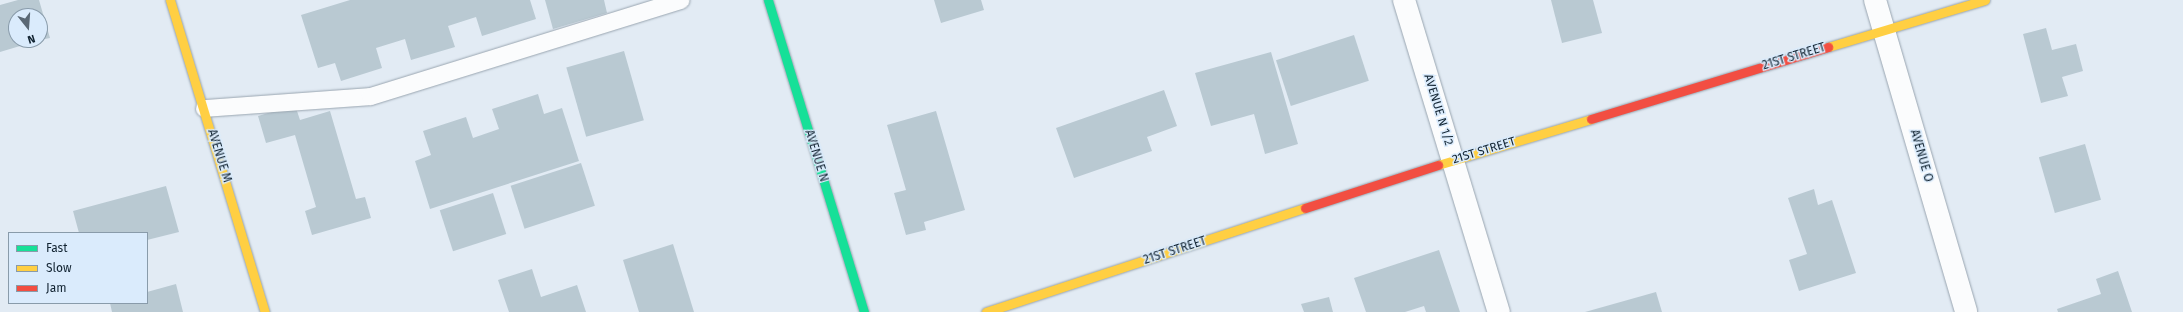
<!DOCTYPE html>
<html>
<head>
<meta charset="utf-8">
<style>
	body { margin:0 }
	#map { position:relative; width:2183px; height:312px; overflow:hidden; background:#e2ebf4; font-family:"Fira Sans",sans-serif }
	div>[style] { position:absolute }
	.building>* { inset:0; background:#b9c9d2; transform-origin:0 0 }
	.roads { filter:drop-shadow(0 0 1px #99a5b0) drop-shadow(0 0 1px #99a5b0) }
	.lane>* { height:17px; margin:-8.5px; padding:0 8.5px; transform-origin:8.5px; border-radius:8.5px; background:#fbfcfd }
	.street>* { height:22px; margin:-11px; padding:0 11px; transform-origin:11px; border-radius:11px; background:#fbfcfd }
	.fast>* { height:9px; margin:-4.5px; padding:0 4.5px; transform-origin:4.5px; border-radius:4.5px; background:#16e098 }
	.slow>* { height:9px; margin:-4.5px; padding:0 4.5px; transform-origin:4.5px; border-radius:4.5px; background:#ffcf43 }
	.jam>* { height:9px; margin:-4.5px; padding:0 4.5px; transform-origin:4.5px; border-radius:4.5px; background:#f24e42 }
	span { translate:-50% -50%; white-space:nowrap; text-align:center; line-height:1.15; -webkit-text-stroke:3px #daebfc; paint-order:stroke }
	.street-label { font-size:12px; color:#102230 }
	.legend { position:absolute; left:8px; top:232px; width:140px; height:72px; box-sizing:border-box; background:#daebfc; border:1px solid #899baa; margin:0; padding:5px 7px; list-style:none; font-size:12px; color:#102230 }
	.legend li { display:flex; align-items:center; gap:8px; height:20px }
	.legend b { width:20px; border:1px solid #899baa }
	.north { position:absolute; left:8px; top:8px; width:40px; height:40px; box-sizing:border-box; background:#daebfc; border:1px solid #899baa; border-radius:50%; rotate:163deg; font-size:11px; font-weight:700; line-height:16px; text-align:center; color:#102230 }
	.north::after { content:''; display:block; margin:auto; width:14px; height:18px; background:#5a6875; clip-path:polygon(50% 0,100% 100%,50% 72%,0 100%) }
</style>
</head>
<body>
<div id="map">
	<div class="building">
		<i style="clip-path:polygon(18px 0,39px 0,50px 38px,40px 40px,40px 16px,16px 16px,16px 40px,40px 40px,0 52px,0 5px)"></i>
		<i style="clip-path:polygon(350px 0,530px 0,536px 19px,482px 36px,476px 17px,448px 26px,455px 47px,411px 60px,405px 39px,376px 48px,382px 68px,341px 81px,335px 63px,318px 68px,301px 15px)"></i>
		<i style="clip-path:polygon(545px 0,604px 0,607px 13px,553px 29px)"></i>
		<i style="clip-path:polygon(934px 0,981px 0,984px 10px,941px 23px)"></i>
		<i style="clip-path:polygon(1551px 0,1593px 0,1602px 33px,1562px 43px)"></i>
		<i style="clip-path:polygon(2046px 28px,2052px 50px,2076px 44px,2083px 71px,2062px 77px,2068px 96px,2041px 103px,2023px 34px)"></i>
		<i style="left:1354px;top:35px;width:48px;height:82px;rotate:72deg"></i>
		<i style="left:624px;top:51px;width:72px;height:60px;rotate:74deg"></i>
		<i style="clip-path:polygon(1271px 52px,1298px 144px,1265px 154px,1254px 114px,1211px 126px,1195px 73px)"></i>
		<i style="clip-path:polygon(1164px 90px,1177px 126px,1147px 137px,1152px 151px,1074px 178px,1056px 128px)"></i>
		<i style="clip-path:polygon(538px 94px,544px 114px,562px 108px,579px 161px,430px 209px,415px 161px,431px 155px,423px 131px,466px 117px,473px 138px,499px 129px,492px 109px)"></i>
		<i style="clip-path:polygon(295px 105px,300px 120px,330px 111px,356px 199px,365px 197px,371px 218px,312px 235px,305px 211px,316px 207px,295px 135px,266px 143px,258px 116px)"></i>
		<i style="clip-path:polygon(936px 111px,965px 210px,924px 222px,926px 230px,906px 235px,894px 193px,906px 190px,887px 125px)"></i>
		<i style="left:2085px;top:144px;width:58px;height:48px;rotate:74deg"></i>
		<i style="left:581px;top:163px;width:45px;height:74px;rotate:72deg"></i>
		<i style="clip-path:polygon(166px 186px,179px 232px,147px 240px,147px 233px,79px 233px,73px 211px)"></i>
		<i style="clip-path:polygon(1814px 189px,1818px 205px,1832px 200px,1856px 273px,1799px 291px,1789px 260px,1807px 254px,1788px 198px)"></i>
		<i style="left:493px;top:193px;width:43px;height:56px;rotate:72deg"></i>
		<i style="clip-path:polygon(673px 244px,694px 312px,639px 312px,623px 260px)"></i>
		<i style="clip-path:polygon(1439px 250px,1460px 312px,1426px 312px,1424px 306px,1405px 312px,1366px 312px,1354px 278px)"></i>
		<i style="clip-path:polygon(532px 269px,541px 297px,577px 285px,586px 312px,509px 312px,498px 280px)"></i>
		<i style="clip-path:polygon(2118px 271px,2132px 312px,2058px 312px,2057px 309px,2101px 294px,2096px 279px)"></i>
		<i style="clip-path:polygon(176px 284px,183px 312px,112px 312px,110px 303px,147px 303px,147px 292px)"></i>
		<i style="clip-path:polygon(1656px 292px,1662px 312px,1585px 312px)"></i>
		<i style="clip-path:polygon(1329px 297px,1333px 312px,1304px 312px,1301px 304px)"></i>
	</div>
	<div class="roads">
		<div class="lane">
			<i style="left:204px;top:108px;width:166px;rotate:-4.1deg"></i>
			<i style="left:370px;top:96px;width:325px;rotate:-17.2deg"></i>
		</div>
		<div class="street">
			<i style="left:1404px;top:0;width:326px;rotate:73.1deg"></i>
			<i style="left:1875px;top:0;width:325px;rotate:73.7deg"></i>
		</div>
		<div class="fast">
			<i style="left:768px;top:0;width:326px;rotate:72.9deg"></i>
		</div>
		<div class="slow">
			<i style="left:170px;top:0;width:326px;rotate:73.1deg"></i>
			<i style="left:1828px;top:47px;width:164px;rotate:-16.7deg"></i>
			<i style="left:1438px;top:165px;width:160px;rotate:-16.7deg"></i>
			<i style="left:986px;top:312px;width:336px;rotate:-18.1deg"></i>
		</div>
		<div class="jam">
			<i style="left:1591px;top:119px;width:248px;rotate:-16.9deg"></i>
			<i style="left:1305px;top:208px;width:140px;rotate:-17.9deg"></i>
		</div>
	</div>
	<div class="street-label">
		<span style="left:1794px;top:57px;rotate:-17deg">21ST STREET</span>
		<span style="left:1438px;top:110px;rotate:73deg">AVENUE N 1/2</span>
		<span style="left:1484px;top:151px;rotate:-17deg">21ST STREET</span>
		<span style="left:219px;top:156px;rotate:73deg">AVENUE M</span>
		<span style="left:816px;top:156px;rotate:73deg">AVENUE N</span>
		<span style="left:1921px;top:156px;rotate:74deg">AVENUE O</span>
		<span style="left:1175px;top:251px;rotate:-18deg">21ST STREET</span>
	</div>
	<ul class="legend">
	<li><b style="height:5px;background:#16e098"></b>Fast</li>
	<li><b style="height:5px;background:#ffcf43"></b>Slow</li>
	<li><b style="height:5px;background:#f24e42"></b>Jam</li>
	</ul>
	<div class="north">N</div>
</div>
</body>
</html>
